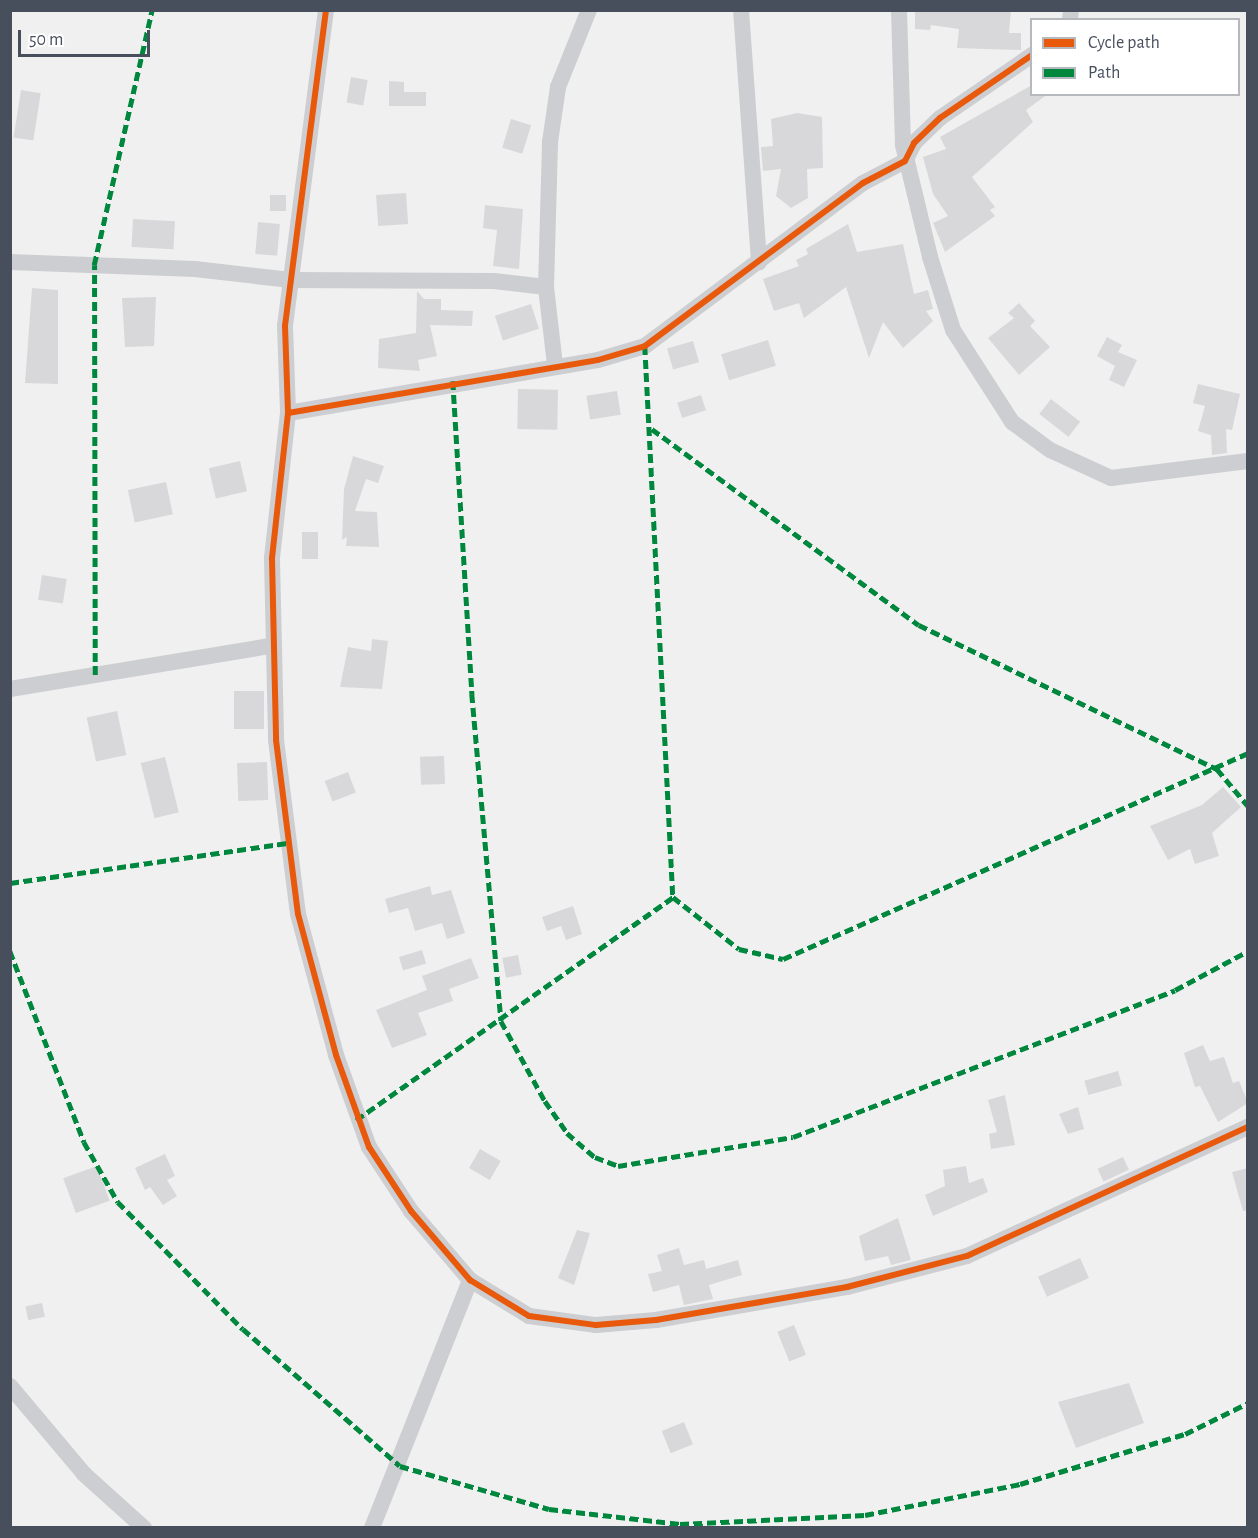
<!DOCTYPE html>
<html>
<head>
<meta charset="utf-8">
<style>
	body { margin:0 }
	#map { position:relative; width:1258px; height:1538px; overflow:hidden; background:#f1f0f0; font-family:"Alegreya Sans",sans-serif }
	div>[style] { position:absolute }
	.building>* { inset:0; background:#d8d8db; transform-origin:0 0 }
	.street>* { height:16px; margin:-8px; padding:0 8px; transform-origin:8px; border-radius:8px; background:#ccced1 }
	.quiet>* { height:4.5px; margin-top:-2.25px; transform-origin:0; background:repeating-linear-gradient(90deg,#00873e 0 9px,transparent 0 13.5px) }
	.cycleway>* { height:6px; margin:-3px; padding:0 3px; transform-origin:3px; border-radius:3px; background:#e8590c }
	span { translate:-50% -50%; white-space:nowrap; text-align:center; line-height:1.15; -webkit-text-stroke:4.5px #fff; paint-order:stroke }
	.frame { position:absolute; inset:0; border:12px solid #474f5d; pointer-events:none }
	.legend { position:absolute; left:1030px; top:18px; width:210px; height:78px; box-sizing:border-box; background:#fff; border:2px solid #b5b9be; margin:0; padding:8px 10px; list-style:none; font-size:18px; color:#474f5d }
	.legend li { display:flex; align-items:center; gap:12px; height:30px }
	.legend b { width:30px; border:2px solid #b5b9be }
	.scale { position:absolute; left:18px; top:30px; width:132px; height:27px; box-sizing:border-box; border:3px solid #474f5d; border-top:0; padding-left:8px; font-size:18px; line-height:21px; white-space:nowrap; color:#474f5d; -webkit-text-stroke:4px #fff; paint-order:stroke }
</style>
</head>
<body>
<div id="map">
	<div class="building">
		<i style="clip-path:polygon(915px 10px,1011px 10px,1009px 33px,1021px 33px,1021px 50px,957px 48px,959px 29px,931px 25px,930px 30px,915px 29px)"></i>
		<i style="left:351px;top:77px;width:17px;height:26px;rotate:10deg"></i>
		<i style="clip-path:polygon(389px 81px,404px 82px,404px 92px,426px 92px,426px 106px,389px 106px)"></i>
		<i style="clip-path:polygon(1032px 85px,1032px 94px,1048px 94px,1026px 110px,1033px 122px,972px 177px,995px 207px,990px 210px,995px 216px,945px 252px,933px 223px,948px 216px,933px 194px,923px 157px,946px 149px,940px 137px)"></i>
		<i style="left:21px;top:90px;width:20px;height:48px;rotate:9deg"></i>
		<i style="clip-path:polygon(797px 113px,822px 117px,823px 168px,807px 169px,808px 198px,791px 208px,776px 196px,781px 169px,763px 171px,761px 147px,773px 146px,771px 119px)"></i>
		<i style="left:511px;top:119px;width:21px;height:30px;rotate:17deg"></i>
		<i style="left:406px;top:193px;width:31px;height:30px;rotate:86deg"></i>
		<i style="left:270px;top:195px;width:16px;height:16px"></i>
		<i style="clip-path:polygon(485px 205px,523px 209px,519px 269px,493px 266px,497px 230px,483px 228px)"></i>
		<i style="left:133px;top:219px;width:42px;height:28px;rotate:3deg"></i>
		<i style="left:258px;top:222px;width:22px;height:32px;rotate:5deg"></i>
		<i style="clip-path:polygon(848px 224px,857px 252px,903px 244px,914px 294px,928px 290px,933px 309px,926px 311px,933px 321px,903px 348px,883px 322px,869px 358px,846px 287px,804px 318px,799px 303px,774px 311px,763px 279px,799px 266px,796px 260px,808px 254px,806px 249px)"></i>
		<i style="clip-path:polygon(32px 288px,58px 290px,58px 384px,25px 383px)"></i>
		<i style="clip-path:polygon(417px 291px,424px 299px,441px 299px,441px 310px,473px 311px,472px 326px,430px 325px,437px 356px,418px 360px,420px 371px,378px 368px,379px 339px,416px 333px)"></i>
		<i style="clip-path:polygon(156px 297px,154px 346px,125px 347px,122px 298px)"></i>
		<i style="clip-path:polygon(1019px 303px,1035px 321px,1030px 326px,1050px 347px,1019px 375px,988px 338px,1014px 318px,1008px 313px)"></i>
		<i style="left:531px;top:304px;width:26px;height:38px;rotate:72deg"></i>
		<i style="clip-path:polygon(1107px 337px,1122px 345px,1118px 352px,1137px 360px,1124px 387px,1109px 380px,1115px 366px,1097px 356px)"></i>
		<i style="left:768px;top:340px;width:27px;height:49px;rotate:73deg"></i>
		<i style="left:693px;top:341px;width:22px;height:27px;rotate:74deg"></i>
		<i style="clip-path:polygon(1198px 384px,1240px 394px,1232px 430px,1226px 429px,1227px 453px,1212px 455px,1211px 435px,1198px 431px,1205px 406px,1193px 403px)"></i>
		<i style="left:518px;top:389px;width:40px;height:40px;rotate:1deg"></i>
		<i style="left:617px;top:391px;width:24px;height:31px;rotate:81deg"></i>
		<i style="left:701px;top:395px;width:16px;height:25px;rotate:72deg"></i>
		<i style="left:1051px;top:399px;width:37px;height:19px;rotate:38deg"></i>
		<i style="clip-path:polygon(353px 456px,384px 466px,378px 483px,366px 479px,355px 511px,377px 512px,379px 547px,346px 546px,347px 537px,342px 540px,344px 489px)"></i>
		<i style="left:240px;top:461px;width:31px;height:32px;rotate:77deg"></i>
		<i style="left:166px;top:482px;width:33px;height:39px;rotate:78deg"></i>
		<i style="left:302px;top:532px;width:16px;height:27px"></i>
		<i style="left:42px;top:575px;width:25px;height:25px;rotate:9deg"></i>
		<i style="clip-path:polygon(372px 639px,388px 641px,382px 689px,340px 687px,348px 647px,371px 651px)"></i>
		<i style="left:234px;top:691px;width:30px;height:38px"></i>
		<i style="left:117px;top:711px;width:45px;height:31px;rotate:78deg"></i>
		<i style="left:444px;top:756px;width:28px;height:24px;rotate:88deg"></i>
		<i style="left:165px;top:757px;width:57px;height:25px;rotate:76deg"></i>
		<i style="left:267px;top:762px;width:38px;height:30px;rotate:88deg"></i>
		<i style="left:348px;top:772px;width:22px;height:25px;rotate:69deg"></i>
		<i style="clip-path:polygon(1223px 787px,1241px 807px,1212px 833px,1219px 856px,1195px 864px,1190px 849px,1168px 860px,1150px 826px,1202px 805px)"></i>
		<i style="clip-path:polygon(430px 886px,432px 895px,451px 890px,465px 933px,447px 939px,442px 923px,415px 931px,408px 908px,389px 913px,385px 899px)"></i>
		<i style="clip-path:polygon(573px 906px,582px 934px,566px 940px,561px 926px,547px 931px,542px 917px)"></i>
		<i style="left:422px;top:950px;width:14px;height:24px;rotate:73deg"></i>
		<i style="left:518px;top:955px;width:20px;height:16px;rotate:79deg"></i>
		<i style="clip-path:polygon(471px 958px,479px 978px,449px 989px,453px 1001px,418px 1013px,427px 1035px,392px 1048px,376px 1010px,427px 990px,422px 976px)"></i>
		<i style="clip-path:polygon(1203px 1045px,1210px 1061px,1224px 1057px,1233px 1083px,1239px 1081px,1248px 1103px,1218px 1122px,1200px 1086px,1195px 1087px,1184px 1053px)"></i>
		<i style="left:1118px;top:1071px;width:15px;height:35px;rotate:74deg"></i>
		<i style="clip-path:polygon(1005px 1095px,1015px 1145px,991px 1149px,989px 1134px,997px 1132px,988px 1100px)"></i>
		<i style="clip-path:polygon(1078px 1107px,1084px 1129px,1068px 1134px,1059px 1114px)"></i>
		<i style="left:480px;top:1149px;width:24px;height:22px;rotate:30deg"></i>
		<i style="clip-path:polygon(165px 1154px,175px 1176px,167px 1180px,177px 1196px,163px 1205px,150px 1187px,145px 1190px,135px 1168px)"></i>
		<i style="left:1123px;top:1157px;width:14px;height:28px;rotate:65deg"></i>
		<i style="left:97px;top:1166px;width:37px;height:36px;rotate:70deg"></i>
		<i style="clip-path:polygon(966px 1166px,969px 1183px,983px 1178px,988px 1192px,933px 1216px,925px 1195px,945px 1186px,943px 1170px)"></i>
		<i style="clip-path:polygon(1248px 1168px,1248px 1210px,1243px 1211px,1232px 1172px)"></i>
		<i style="clip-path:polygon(898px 1218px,911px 1260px,891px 1265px,888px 1256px,865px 1261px,859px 1236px)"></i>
		<i style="clip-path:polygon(577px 1230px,590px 1233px,574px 1285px,558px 1278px)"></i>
		<i style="clip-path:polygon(679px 1248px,684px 1265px,704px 1260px,706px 1269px,738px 1260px,742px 1275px,709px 1285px,713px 1299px,684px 1305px,679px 1285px,653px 1292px,648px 1274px,662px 1271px,657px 1255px)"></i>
		<i style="left:1080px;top:1258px;width:22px;height:46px;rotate:66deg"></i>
		<i style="left:42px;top:1303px;width:14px;height:17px;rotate:78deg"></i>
		<i style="left:794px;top:1325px;width:32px;height:18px;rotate:68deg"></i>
		<i style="clip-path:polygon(1129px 1383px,1144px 1423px,1076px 1448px,1058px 1402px)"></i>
		<i style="left:684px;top:1422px;width:24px;height:24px;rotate:68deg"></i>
	</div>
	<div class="street">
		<i style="left:326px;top:10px;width:319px;rotate:97.4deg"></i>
		<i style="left:285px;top:326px;width:87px;rotate:88deg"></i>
		<i style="left:288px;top:413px;width:147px;rotate:96.3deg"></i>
		<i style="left:272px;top:559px;width:181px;rotate:88.7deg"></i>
		<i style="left:276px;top:740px;width:175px;rotate:82.8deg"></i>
		<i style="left:298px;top:914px;width:146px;rotate:74.9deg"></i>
		<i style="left:336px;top:1055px;width:98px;rotate:70.3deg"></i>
		<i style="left:369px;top:1147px;width:77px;rotate:56.7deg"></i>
		<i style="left:411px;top:1211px;width:91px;rotate:49.5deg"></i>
		<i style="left:470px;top:1280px;width:69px;rotate:31.4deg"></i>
		<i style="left:529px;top:1316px;width:68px;rotate:7.7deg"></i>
		<i style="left:596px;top:1325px;width:60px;rotate:-4.8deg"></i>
		<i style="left:656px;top:1320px;width:194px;rotate:-9.8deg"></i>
		<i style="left:847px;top:1287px;width:124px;rotate:-14.5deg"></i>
		<i style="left:967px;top:1256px;width:309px;rotate:-24.7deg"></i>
		<i style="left:741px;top:10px;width:253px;rotate:85.9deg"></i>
		<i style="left:899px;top:10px;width:135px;rotate:88.3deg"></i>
		<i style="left:903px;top:145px;width:115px;rotate:76.4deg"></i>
		<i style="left:930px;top:257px;width:77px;rotate:72.5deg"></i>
		<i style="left:953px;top:330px;width:109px;rotate:57.3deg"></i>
		<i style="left:1012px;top:422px;width:47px;rotate:36.4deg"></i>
		<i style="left:1050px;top:450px;width:67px;rotate:24.7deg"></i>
		<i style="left:1111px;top:478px;width:138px;rotate:-7.1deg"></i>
		<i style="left:1070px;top:20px;width:10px;rotate:-84deg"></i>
		<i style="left:10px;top:262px;width:185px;rotate:2.2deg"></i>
		<i style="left:195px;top:269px;width:96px;rotate:6.6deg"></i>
		<i style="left:290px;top:280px;width:204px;rotate:0.3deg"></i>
		<i style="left:494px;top:281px;width:52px;rotate:6.6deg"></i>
		<i style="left:555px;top:365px;width:79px;rotate:-96.6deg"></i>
		<i style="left:546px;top:287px;width:145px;rotate:-88.4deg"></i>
		<i style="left:550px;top:142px;width:56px;rotate:-81.7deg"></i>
		<i style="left:558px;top:87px;width:83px;rotate:-68.1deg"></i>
		<i style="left:288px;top:413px;width:314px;rotate:-9.7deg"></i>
		<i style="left:598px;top:360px;width:49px;rotate:-16.6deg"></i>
		<i style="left:645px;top:346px;width:272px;rotate:-36.8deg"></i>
		<i style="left:863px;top:183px;width:47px;rotate:-27.6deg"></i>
		<i style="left:905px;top:161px;width:20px;rotate:-63deg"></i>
		<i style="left:914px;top:143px;width:36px;rotate:-44deg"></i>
		<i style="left:940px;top:118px;width:112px;rotate:-34.4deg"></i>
		<i style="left:10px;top:689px;width:265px;rotate:-9.4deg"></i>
		<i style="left:10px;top:1386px;width:115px;rotate:49.9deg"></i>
		<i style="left:84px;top:1474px;width:81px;rotate:42deg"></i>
		<i style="left:372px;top:1528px;width:267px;rotate:-68.4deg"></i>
	</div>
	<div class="quiet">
		<i style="left:645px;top:346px;width:552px;rotate:87.09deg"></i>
		<i style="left:673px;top:897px;width:84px;rotate:38.2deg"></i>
		<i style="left:739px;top:949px;width:45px;rotate:12.8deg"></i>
		<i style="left:783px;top:959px;width:509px;rotate:-23.89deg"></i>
		<i style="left:453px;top:381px;width:314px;rotate:86.5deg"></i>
		<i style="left:472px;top:694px;width:328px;rotate:84.9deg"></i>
		<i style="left:501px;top:1021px;width:91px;rotate:61.2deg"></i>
		<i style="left:545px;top:1101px;width:39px;rotate:55deg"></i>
		<i style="left:567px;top:1133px;width:37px;rotate:41deg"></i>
		<i style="left:595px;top:1157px;width:25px;rotate:21deg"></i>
		<i style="left:618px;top:1166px;width:177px;rotate:-9.4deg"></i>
		<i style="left:793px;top:1137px;width:409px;rotate:-21deg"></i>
		<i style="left:1175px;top:990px;width:83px;rotate:-28.1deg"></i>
		<i style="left:652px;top:429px;width:331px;rotate:36.3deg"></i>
		<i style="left:919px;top:625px;width:331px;rotate:25.8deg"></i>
		<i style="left:1217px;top:769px;width:48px;rotate:50deg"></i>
		<i style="left:95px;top:675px;width:410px;rotate:-90.1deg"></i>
		<i style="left:94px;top:265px;width:262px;rotate:-77.2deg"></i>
		<i style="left:10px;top:883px;width:280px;rotate:-8.2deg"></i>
		<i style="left:10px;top:951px;width:205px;rotate:68.8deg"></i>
		<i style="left:84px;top:1142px;width:69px;rotate:60.5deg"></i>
		<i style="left:118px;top:1202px;width:178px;rotate:45.5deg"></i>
		<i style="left:243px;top:1329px;width:208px;rotate:41.1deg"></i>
		<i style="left:400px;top:1466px;width:155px;rotate:16.1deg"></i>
		<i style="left:549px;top:1509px;width:132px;rotate:6.5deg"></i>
		<i style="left:680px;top:1524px;width:185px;rotate:-2.8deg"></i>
		<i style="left:865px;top:1515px;width:158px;rotate:-11.3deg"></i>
		<i style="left:1020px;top:1484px;width:172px;rotate:-16.9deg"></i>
		<i style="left:1185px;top:1434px;width:70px;rotate:-26.2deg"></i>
		<i style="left:356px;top:1120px;width:388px;rotate:-35.1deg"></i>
	</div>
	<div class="cycleway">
		<i style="left:326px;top:10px;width:319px;rotate:97.4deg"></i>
		<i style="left:285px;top:326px;width:87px;rotate:88deg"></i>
		<i style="left:288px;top:413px;width:147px;rotate:96.3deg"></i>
		<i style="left:272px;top:559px;width:181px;rotate:88.7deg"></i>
		<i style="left:276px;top:740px;width:175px;rotate:82.8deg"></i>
		<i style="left:298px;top:914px;width:146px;rotate:74.9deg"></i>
		<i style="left:336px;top:1055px;width:98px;rotate:70.3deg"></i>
		<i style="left:369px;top:1147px;width:77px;rotate:56.7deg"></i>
		<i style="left:411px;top:1211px;width:91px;rotate:49.5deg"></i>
		<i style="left:470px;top:1280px;width:69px;rotate:31.4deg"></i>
		<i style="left:529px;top:1316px;width:68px;rotate:7.7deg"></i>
		<i style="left:596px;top:1325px;width:60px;rotate:-4.8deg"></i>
		<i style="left:656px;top:1320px;width:194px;rotate:-9.8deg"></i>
		<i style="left:847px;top:1287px;width:124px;rotate:-14.5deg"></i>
		<i style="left:967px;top:1256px;width:309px;rotate:-24.7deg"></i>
		<i style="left:288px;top:413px;width:314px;rotate:-9.7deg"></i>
		<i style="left:598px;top:360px;width:49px;rotate:-16.6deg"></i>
		<i style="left:645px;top:346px;width:272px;rotate:-36.8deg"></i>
		<i style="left:863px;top:183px;width:47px;rotate:-27.6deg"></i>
		<i style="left:905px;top:161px;width:20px;rotate:-63deg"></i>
		<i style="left:914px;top:143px;width:36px;rotate:-44deg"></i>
		<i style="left:940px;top:118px;width:112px;rotate:-34.4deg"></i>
	</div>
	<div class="frame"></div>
	<ul class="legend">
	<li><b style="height:8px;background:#e8590c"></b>Cycle path</li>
	<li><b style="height:8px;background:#00873e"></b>Path</li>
	</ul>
	<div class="scale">50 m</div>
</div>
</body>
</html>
